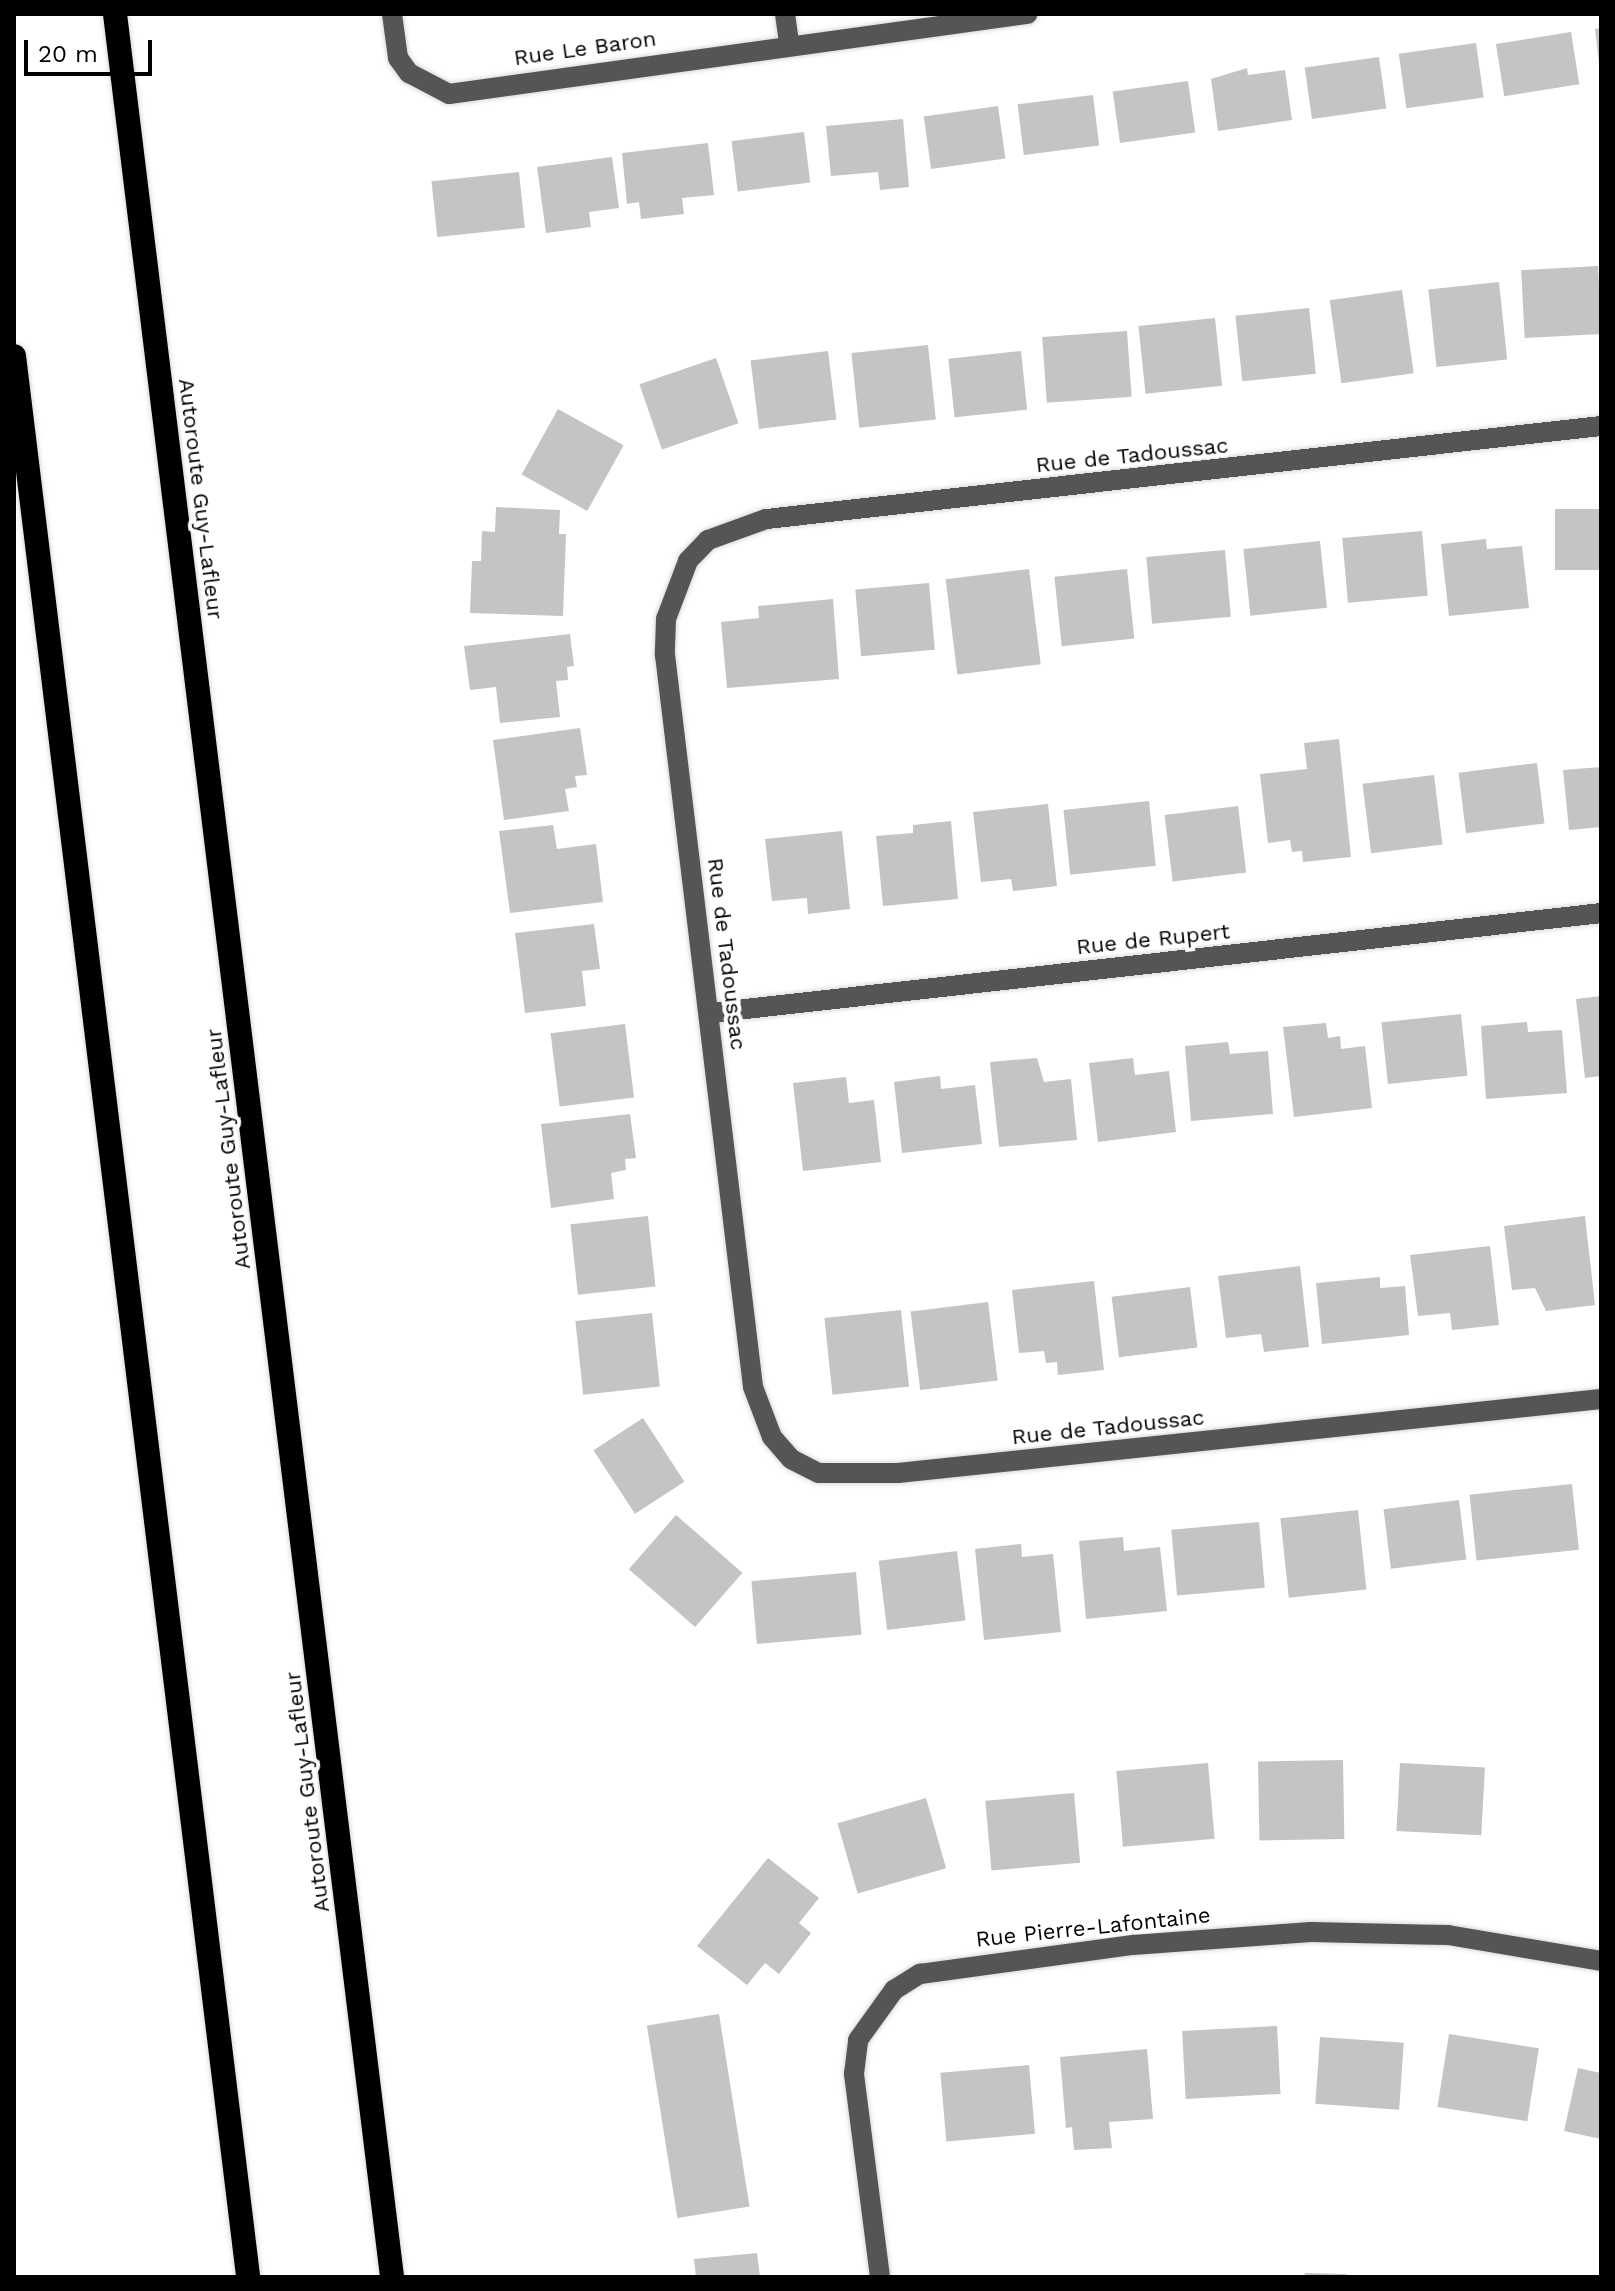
<!DOCTYPE html>
<html>
<head>
<meta charset="utf-8">
<style>
	body { margin:0 }
	#map { position:relative; width:1615px; height:2291px; overflow:hidden; background:#fff; font-family:"Work Sans",sans-serif }
	div>[style] { position:absolute }
	.building>* { inset:0; background:#c4c4c4; transform-origin:0 0 }
	.roads { filter:drop-shadow(0 0 2px #dbdbdb) drop-shadow(0 0 2px #dbdbdb) }
	.minor>* { height:20px; margin:-10px; padding:0 10px; transform-origin:10px; border-radius:10px; background:#555 }
	.highway>* { height:24px; margin:-12px; padding:0 12px; transform-origin:12px; border-radius:12px; background:#000 }
	span { translate:-50% -50%; white-space:nowrap; text-align:center; line-height:1.15; -webkit-text-stroke:8px #fff; paint-order:stroke }
	.street-label { font-size:22px; color:#000 }
	.frame { position:absolute; inset:0; border:16px solid #000; pointer-events:none }
	.scale { position:absolute; left:24px; top:40px; width:128px; height:36px; box-sizing:border-box; border:4px solid #000; border-top:0; padding-left:10px; font-size:24px; line-height:28px; white-space:nowrap; color:#000; -webkit-text-stroke:6px #fff; paint-order:stroke }
</style>
</head>
<body>
<div id="map">
	<div class="building">
		<i style="clip-path:polygon(1601px 28px,1601px 63px,1599px 63px,1595px 29px)"></i>
		<i style="left:1571px;top:32px;width:53px;height:76px;rotate:81deg"></i>
		<i style="left:1476px;top:43px;width:55px;height:78px;rotate:82deg"></i>
		<i style="left:1379px;top:57px;width:52px;height:75px;rotate:82deg"></i>
		<i style="clip-path:polygon(1247px 68px,1248px 75px,1285px 70px,1292px 120px,1218px 131px,1211px 79px)"></i>
		<i style="left:1188px;top:81px;width:52px;height:76px;rotate:82deg"></i>
		<i style="left:1093px;top:95px;width:51px;height:76px;rotate:83deg"></i>
		<i style="left:998px;top:106px;width:53px;height:75px;rotate:82deg"></i>
		<i style="clip-path:polygon(903px 119px,909px 187px,880px 190px,878px 172px,831px 176px,826px 126px)"></i>
		<i style="left:804px;top:132px;width:51px;height:73px;rotate:83deg"></i>
		<i style="clip-path:polygon(708px 143px,714px 195px,682px 198px,684px 214px,641px 219px,639px 202px,627px 204px,622px 153px)"></i>
		<i style="clip-path:polygon(612px 157px,619px 208px,589px 212px,591px 227px,546px 233px,537px 167px)"></i>
		<i style="left:519px;top:172px;width:56px;height:88px;rotate:84deg"></i>
		<i style="left:1598px;top:266px;width:68px;height:77px;rotate:87deg"></i>
		<i style="left:1499px;top:282px;width:78px;height:71px;rotate:84deg"></i>
		<i style="left:1402px;top:290px;width:84px;height:73px;rotate:82deg"></i>
		<i style="left:1309px;top:308px;width:66px;height:74px;rotate:84deg"></i>
		<i style="left:1215px;top:318px;width:68px;height:77px;rotate:84deg"></i>
		<i style="left:1127px;top:331px;width:66px;height:85px;rotate:86deg"></i>
		<i style="left:928px;top:345px;width:75px;height:77px;rotate:84deg"></i>
		<i style="left:828px;top:351px;width:69px;height:78px;rotate:83deg"></i>
		<i style="left:1021px;top:351px;width:59px;height:73px;rotate:84deg"></i>
		<i style="left:716px;top:358px;width:69px;height:81px;rotate:71deg"></i>
		<i style="left:558px;top:409px;width:75px;height:75px;rotate:29deg"></i>
		<i style="clip-path:polygon(496px 507px,560px 510px,559px 534px,566px 534px,563px 616px,470px 613px,472px 561px,481px 561px,482px 531px,495px 532px)"></i>
		<i style="left:1601px;top:509px;width:61px;height:46px;rotate:90deg"></i>
		<i style="left:1422px;top:531px;width:65px;height:80px;rotate:85deg"></i>
		<i style="clip-path:polygon(1486px 539px,1487px 549px,1522px 546px,1529px 608px,1449px 616px,1441px 544px)"></i>
		<i style="left:1320px;top:541px;width:67px;height:77px;rotate:84deg"></i>
		<i style="left:1225px;top:550px;width:67px;height:79px;rotate:85deg"></i>
		<i style="left:1029px;top:569px;width:96px;height:84px;rotate:83deg"></i>
		<i style="left:1127px;top:569px;width:70px;height:73px;rotate:84deg"></i>
		<i style="left:929px;top:583px;width:67px;height:74px;rotate:85deg"></i>
		<i style="clip-path:polygon(833px 599px,839px 679px,727px 688px,721px 622px,759px 618px,758px 606px)"></i>
		<i style="clip-path:polygon(570px 634px,574px 666px,567px 667px,568px 680px,556px 681px,560px 717px,500px 723px,496px 687px,470px 690px,464px 646px)"></i>
		<i style="clip-path:polygon(580px 728px,587px 775px,575px 776px,577px 787px,565px 789px,569px 811px,504px 820px,493px 740px)"></i>
		<i style="clip-path:polygon(1339px 739px,1351px 857px,1303px 862px,1302px 851px,1292px 852px,1290px 840px,1268px 843px,1260px 774px,1307px 769px,1304px 743px)"></i>
		<i style="left:1537px;top:763px;width:61px;height:79px;rotate:83deg"></i>
		<i style="clip-path:polygon(1601px 767px,1601px 827px,1569px 830px,1563px 770px)"></i>
		<i style="left:1434px;top:775px;width:70px;height:72px;rotate:83deg"></i>
		<i style="left:1149px;top:801px;width:65px;height:86px;rotate:84deg"></i>
		<i style="clip-path:polygon(1048px 804px,1057px 886px,1013px 891px,1011px 879px,981px 882px,973px 812px)"></i>
		<i style="left:1238px;top:806px;width:67px;height:74px;rotate:83deg"></i>
		<i style="clip-path:polygon(951px 821px,958px 899px,883px 906px,876px 836px,913px 833px,913px 825px)"></i>
		<i style="clip-path:polygon(553px 825px,557px 849px,596px 844px,603px 902px,510px 913px,499px 831px)"></i>
		<i style="clip-path:polygon(842px 831px,850px 909px,808px 914px,807px 898px,772px 901px,765px 839px)"></i>
		<i style="clip-path:polygon(594px 924px,600px 969px,582px 971px,586px 1006px,525px 1013px,515px 933px)"></i>
		<i style="clip-path:polygon(1601px 996px,1601px 1076px,1585px 1078px,1576px 999px)"></i>
		<i style="left:1461px;top:1014px;width:62px;height:80px;rotate:84deg"></i>
		<i style="clip-path:polygon(1527px 1022px,1528px 1032px,1562px 1030px,1567px 1093px,1486px 1099px,1481px 1026px)"></i>
		<i style="clip-path:polygon(1326px 1023px,1328px 1038px,1340px 1036px,1341px 1049px,1365px 1046px,1372px 1108px,1294px 1117px,1283px 1027px)"></i>
		<i style="left:625px;top:1024px;width:74px;height:75px;rotate:83deg"></i>
		<i style="clip-path:polygon(1228px 1042px,1230px 1054px,1268px 1051px,1273px 1114px,1191px 1121px,1185px 1046px)"></i>
		<i style="clip-path:polygon(1037px 1058px,1044px 1082px,1071px 1079px,1077px 1140px,999px 1147px,990px 1062px)"></i>
		<i style="clip-path:polygon(1133px 1058px,1135px 1075px,1169px 1071px,1176px 1132px,1098px 1142px,1089px 1063px)"></i>
		<i style="clip-path:polygon(940px 1076px,941px 1089px,975px 1085px,982px 1144px,902px 1153px,894px 1082px)"></i>
		<i style="clip-path:polygon(846px 1077px,849px 1103px,874px 1100px,881px 1162px,803px 1171px,793px 1083px)"></i>
		<i style="clip-path:polygon(630px 1114px,636px 1158px,625px 1159px,626px 1170px,611px 1173px,614px 1199px,551px 1208px,541px 1124px)"></i>
		<i style="left:648px;top:1216px;width:71px;height:78px;rotate:84deg"></i>
		<i style="clip-path:polygon(1585px 1216px,1595px 1305px,1546px 1311px,1535px 1288px,1512px 1290px,1504px 1226px)"></i>
		<i style="clip-path:polygon(1490px 1246px,1499px 1325px,1452px 1330px,1450px 1313px,1418px 1316px,1410px 1255px)"></i>
		<i style="clip-path:polygon(1300px 1266px,1309px 1347px,1264px 1352px,1261px 1334px,1226px 1338px,1218px 1276px)"></i>
		<i style="clip-path:polygon(1380px 1277px,1380px 1288px,1405px 1286px,1409px 1335px,1322px 1344px,1316px 1283px)"></i>
		<i style="clip-path:polygon(1094px 1281px,1104px 1370px,1058px 1375px,1057px 1362px,1046px 1363px,1044px 1351px,1019px 1353px,1012px 1290px)"></i>
		<i style="left:1190px;top:1287px;width:61px;height:79px;rotate:83deg"></i>
		<i style="left:988px;top:1302px;width:79px;height:78px;rotate:83deg"></i>
		<i style="left:901px;top:1310px;width:77px;height:77px;rotate:84deg"></i>
		<i style="left:652px;top:1313px;width:74px;height:77px;rotate:84deg"></i>
		<i style="left:643px;top:1418px;width:76px;height:59px;rotate:57deg"></i>
		<i style="left:1572px;top:1484px;width:66px;height:103px;rotate:84deg"></i>
		<i style="left:1459px;top:1500px;width:60px;height:76px;rotate:83deg"></i>
		<i style="left:1358px;top:1510px;width:80px;height:78px;rotate:84deg"></i>
		<i style="left:676px;top:1515px;width:88px;height:72px;rotate:41deg"></i>
		<i style="left:1259px;top:1522px;width:66px;height:88px;rotate:85deg"></i>
		<i style="clip-path:polygon(1123px 1537px,1124px 1551px,1160px 1547px,1167px 1611px,1086px 1619px,1079px 1541px)"></i>
		<i style="clip-path:polygon(1021px 1544px,1022px 1557px,1053px 1554px,1061px 1632px,984px 1640px,975px 1549px)"></i>
		<i style="left:957px;top:1551px;width:70px;height:79px;rotate:83deg"></i>
		<i style="left:856px;top:1572px;width:63px;height:105px;rotate:85deg"></i>
		<i style="left:1343px;top:1760px;width:79px;height:85px;rotate:89deg"></i>
		<i style="left:1208px;top:1763px;width:76px;height:92px;rotate:85deg"></i>
		<i style="left:1400px;top:1763px;width:85px;height:68px;rotate:3deg"></i>
		<i style="left:1074px;top:1793px;width:70px;height:89px;rotate:85deg"></i>
		<i style="left:926px;top:1798px;width:73px;height:92px;rotate:74deg"></i>
		<i style="clip-path:polygon(768px 1858px,819px 1898px,799px 1923px,811px 1933px,779px 1974px,765px 1963px,747px 1985px,697px 1946px)"></i>
		<i style="left:719px;top:2014px;width:195px;height:73px;rotate:81deg"></i>
		<i style="left:1277px;top:2026px;width:68px;height:95px;rotate:87deg"></i>
		<i style="left:1449px;top:2034px;width:91px;height:74px;rotate:9deg"></i>
		<i style="left:1320px;top:2037px;width:84px;height:67px;rotate:4deg"></i>
		<i style="clip-path:polygon(1147px 2049px,1153px 2119px,1109px 2122px,1112px 2148px,1074px 2150px,1072px 2127px,1066px 2128px,1060px 2057px)"></i>
		<i style="left:1029px;top:2065px;width:69px;height:89px;rotate:85deg"></i>
		<i style="clip-path:polygon(1578px 2068px,1601px 2073px,1601px 2139px,1564px 2131px)"></i>
		<i style="clip-path:polygon(757px 2253px,760px 2277px,696px 2277px,694px 2259px)"></i>
		<i style="clip-path:polygon(1305px 2273px,1347px 2274px,1347px 2277px,1304px 2277px)"></i>
	</div>
	<div class="roads">
		<div class="minor">
			<i style="left:392px;top:14px;width:44px;rotate:82.2deg"></i>
			<i style="left:398px;top:58px;width:19px;rotate:54deg"></i>
			<i style="left:409px;top:73px;width:45px;rotate:27.7deg"></i>
			<i style="left:449px;top:94px;width:584px;rotate:-7.88deg"></i>
			<i style="left:785px;top:14px;width:30px;rotate:82deg"></i>
			<i style="left:1601px;top:426px;width:840px;rotate:173.64deg"></i>
			<i style="left:766px;top:519px;width:62px;rotate:160.1deg"></i>
			<i style="left:708px;top:540px;width:29px;rotate:134deg"></i>
			<i style="left:688px;top:561px;width:62px;rotate:110.8deg"></i>
			<i style="left:666px;top:619px;width:36px;rotate:92deg"></i>
			<i style="left:665px;top:655px;width:737px;rotate:83.14deg"></i>
			<i style="left:753px;top:1387px;width:53px;rotate:69.2deg"></i>
			<i style="left:772px;top:1437px;width:29px;rotate:49deg"></i>
			<i style="left:791px;top:1459px;width:31px;rotate:27deg"></i>
			<i style="left:819px;top:1473px;width:79px"></i>
			<i style="left:898px;top:1473px;width:707px;rotate:-6.01deg"></i>
			<i style="left:710px;top:1013px;width:897px;rotate:-6.4deg"></i>
			<i style="left:880px;top:2277px;width:205px;rotate:-97.3deg"></i>
			<i style="left:854px;top:2074px;width:34px;rotate:-83deg"></i>
			<i style="left:858px;top:2040px;width:62px;rotate:-54.2deg"></i>
			<i style="left:894px;top:1990px;width:31px;rotate:-32deg"></i>
			<i style="left:920px;top:1974px;width:215px;rotate:-7.8deg"></i>
			<i style="left:1133px;top:1945px;width:178px;rotate:-4.2deg"></i>
			<i style="left:1311px;top:1932px;width:137px;rotate:1.3deg"></i>
			<i style="left:1448px;top:1935px;width:155px;rotate:9.6deg"></i>
		</div>
		<div class="highway">
			<i style="left:115px;top:14px;width:2280px;rotate:83.02deg"></i>
			<i style="left:14px;top:356px;width:1935px;rotate:83.05deg"></i>
		</div>
	</div>
	<div class="street-label">
		<span style="left:585px;top:48px;rotate:-8deg">Rue Le Baron</span>
		<span style="left:1132px;top:455px;rotate:-6deg">Rue de Tadoussac</span>
		<span style="left:201px;top:499px;rotate:83deg">Autoroute Guy-Lafleur</span>
		<span style="left:1153px;top:939px;rotate:-6deg">Rue de Rupert</span>
		<span style="left:727px;top:954px;rotate:83deg">Rue de Tadoussac</span>
		<span style="left:228px;top:1149px;rotate:-97deg">Autoroute Guy-Lafleur</span>
		<span style="left:1108px;top:1427px;rotate:-6deg">Rue de Tadoussac</span>
		<span style="left:307px;top:1792px;rotate:-97deg">Autoroute Guy-Lafleur</span>
		<span style="left:1093px;top:1927px;rotate:-6deg">Rue Pierre-Lafontaine</span>
	</div>
	<div class="frame"></div>
	<div class="scale">20 m</div>
</div>
</body>
</html>
